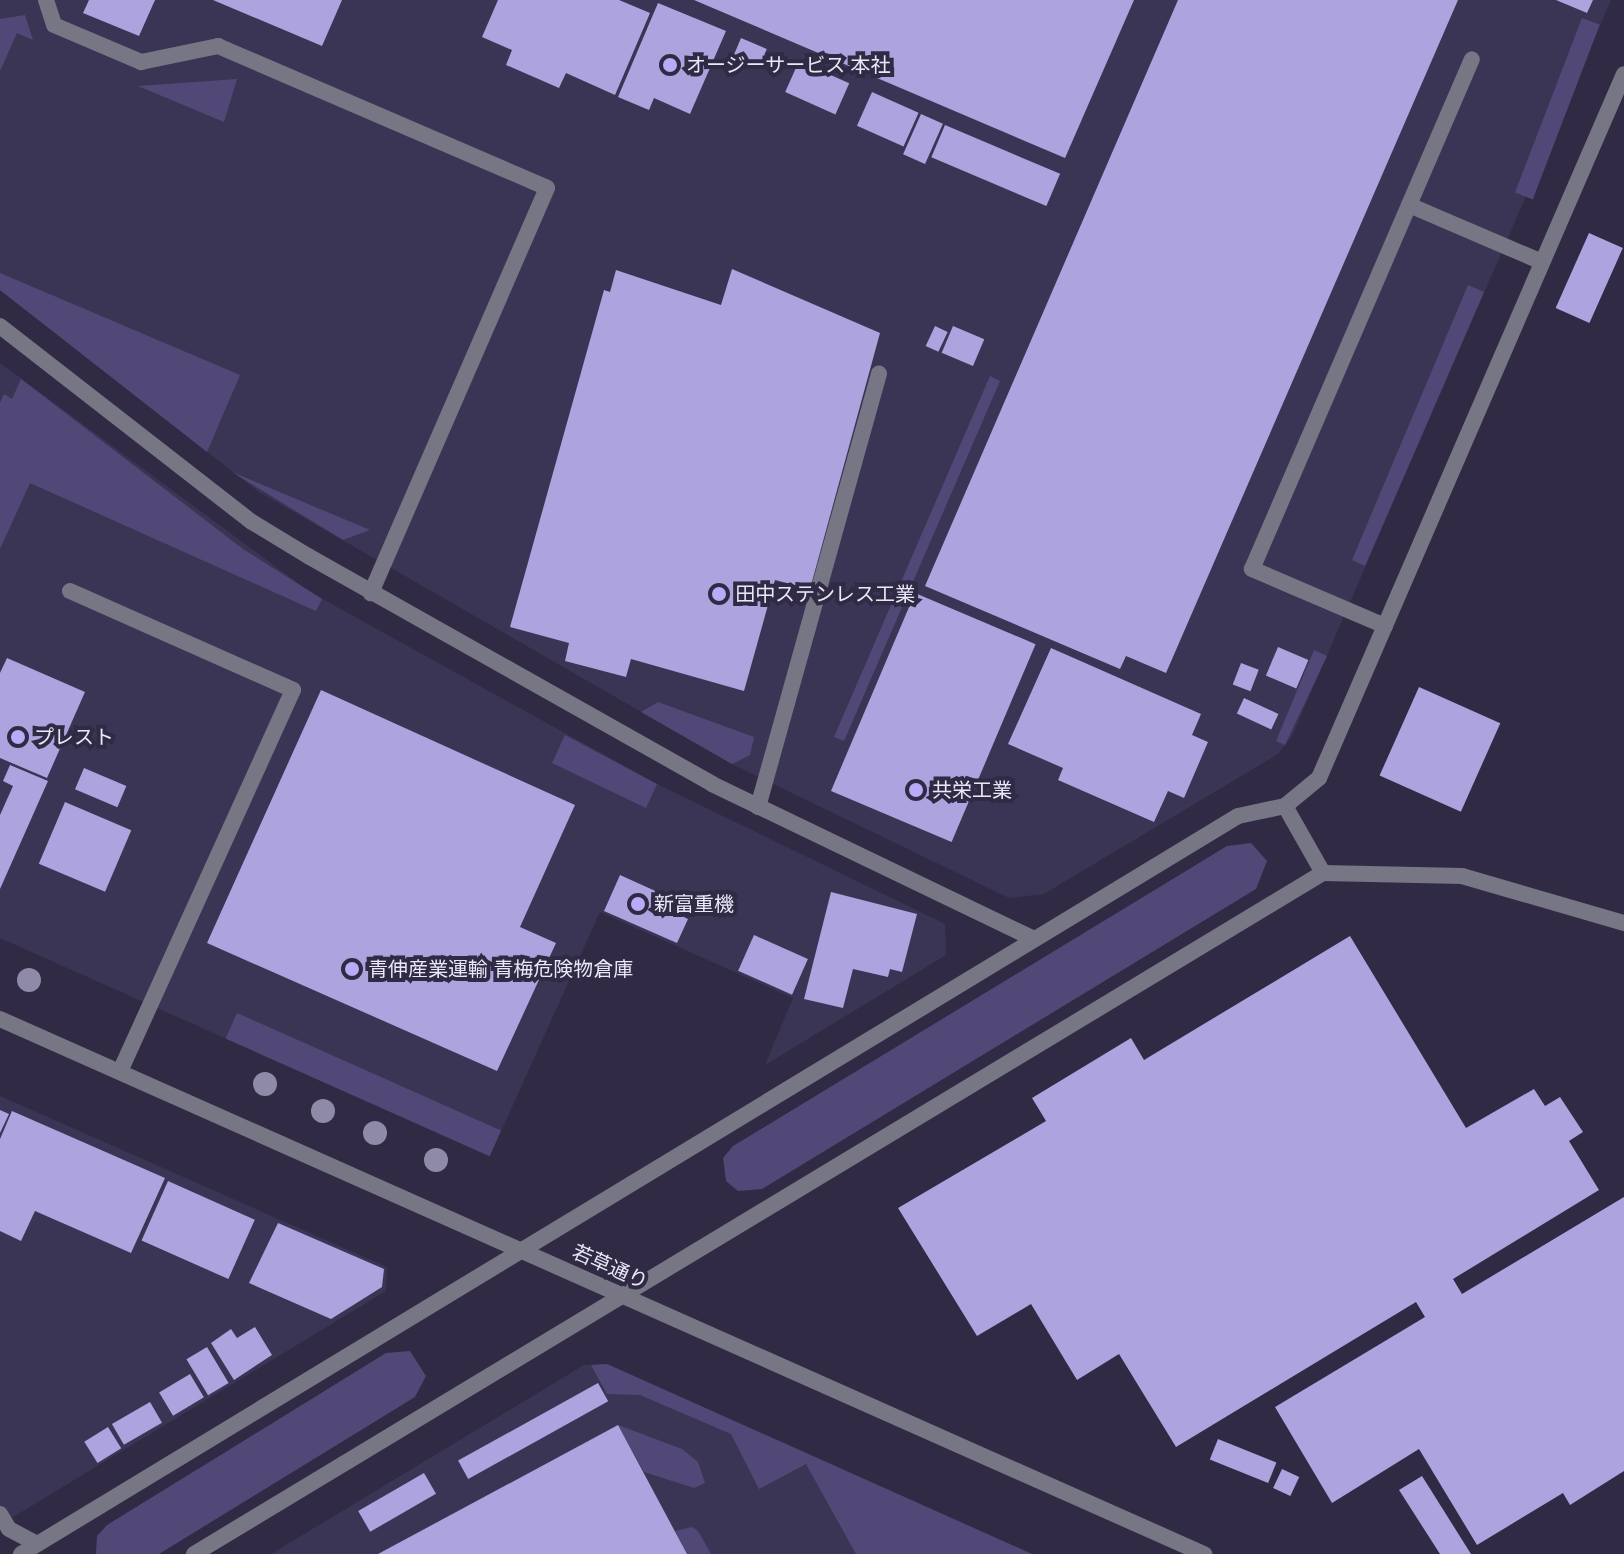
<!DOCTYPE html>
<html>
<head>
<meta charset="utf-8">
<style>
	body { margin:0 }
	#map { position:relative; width:1624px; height:1554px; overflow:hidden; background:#302a45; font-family:"Fira Sans","Noto Sans JP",sans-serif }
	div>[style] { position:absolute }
	.built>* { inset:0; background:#3b3555 }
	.green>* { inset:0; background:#524877; transform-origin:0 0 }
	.building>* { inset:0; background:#ada3de; transform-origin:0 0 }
	.service>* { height:16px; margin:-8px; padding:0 8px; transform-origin:8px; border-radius:8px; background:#777684 }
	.minor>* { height:16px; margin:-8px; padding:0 8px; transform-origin:8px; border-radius:8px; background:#777684 }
	.tertiary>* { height:16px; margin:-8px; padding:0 8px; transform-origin:8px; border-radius:8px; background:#777684 }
	.trees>* { width:24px; height:24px; margin:-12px; border-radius:50%; background:#908aa9 }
	.dots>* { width:22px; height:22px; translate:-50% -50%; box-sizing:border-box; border:4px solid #302a45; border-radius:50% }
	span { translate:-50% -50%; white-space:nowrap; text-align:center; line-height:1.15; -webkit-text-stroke:8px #302a45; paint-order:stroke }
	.poi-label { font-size:20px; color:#e9e7f8 }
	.left { translate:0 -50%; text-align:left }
	.street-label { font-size:20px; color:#e9e7f8 }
</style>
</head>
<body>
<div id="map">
	<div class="built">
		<i style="clip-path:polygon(0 0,1611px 0,1292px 736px,1278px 754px,1044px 894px,1009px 898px,732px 764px,259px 492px,0 290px)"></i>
		<i style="clip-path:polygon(0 363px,310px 592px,657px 784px,945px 924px,946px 955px,765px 1065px,793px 998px,600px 912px,490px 1156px,0 938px)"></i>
		<i style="clip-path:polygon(0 1096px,387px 1267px,386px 1291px,0 1525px)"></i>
		<i style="clip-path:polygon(607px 1364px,1032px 1554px,271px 1554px,584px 1365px)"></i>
	</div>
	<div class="green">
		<i style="clip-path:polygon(25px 15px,33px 40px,17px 33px,0 71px,0 19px)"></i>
		<i style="left:1582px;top:18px;width:19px;height:187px;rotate:21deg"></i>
		<i style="clip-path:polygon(237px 79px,224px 122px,138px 86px)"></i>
		<i style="clip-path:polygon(0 273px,240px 375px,207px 452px,0 290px)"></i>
		<i style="clip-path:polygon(1468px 285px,1484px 292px,1365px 566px,1352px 560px)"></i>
		<i style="clip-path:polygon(990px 376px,1000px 381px,912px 584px,844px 741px,834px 737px)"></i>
		<i style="clip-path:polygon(21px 379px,243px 549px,322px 599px,316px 611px,30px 483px,0 549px,0 403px,4px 394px,12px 399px)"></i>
		<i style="clip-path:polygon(232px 472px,370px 530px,343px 540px)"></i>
		<i style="clip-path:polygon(1314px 650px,1327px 656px,1285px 745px,1276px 741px)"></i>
		<i style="clip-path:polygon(658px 702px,754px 737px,750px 755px,732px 764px,641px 712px)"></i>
		<i style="clip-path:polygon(565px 735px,657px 784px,646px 808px,552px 763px)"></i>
		<i style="clip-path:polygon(1251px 843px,1267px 861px,1256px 889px,762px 1189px,738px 1191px,726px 1181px,723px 1158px,733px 1146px,1227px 846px)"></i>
		<i style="left:237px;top:1013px;width:289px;height:28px;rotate:24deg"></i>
		<i style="clip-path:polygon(410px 1351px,426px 1376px,415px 1397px,159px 1554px,96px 1554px,97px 1536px,107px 1525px,386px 1353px)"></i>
		<i style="clip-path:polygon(607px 1364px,1032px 1554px,856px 1554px,806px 1464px,759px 1489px,731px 1434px,640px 1395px,607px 1394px,591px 1365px)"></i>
		<i style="clip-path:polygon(618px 1425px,682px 1449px,698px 1462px,705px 1483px,694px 1488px,644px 1472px)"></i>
		<i style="clip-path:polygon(692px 1527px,698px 1531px,711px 1554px,687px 1554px,675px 1531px)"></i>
	</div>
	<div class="building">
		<i style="clip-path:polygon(89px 0,155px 0,139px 36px,83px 13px)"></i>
		<i style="clip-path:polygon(213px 0,342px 0,322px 46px)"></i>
		<i style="clip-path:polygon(498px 0,619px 0,650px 13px,615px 95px,566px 73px,559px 88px,506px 65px,512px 50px,482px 37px)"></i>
		<i style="clip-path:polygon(694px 0,1134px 0,1065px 158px)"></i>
		<i style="clip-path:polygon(1178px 0,1458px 0,1166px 673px,1126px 656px,1120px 669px,925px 586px)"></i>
		<i style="clip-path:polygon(1556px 0,1593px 0,1587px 13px)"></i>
		<i style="clip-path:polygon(658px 3px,726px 31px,690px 114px,654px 98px,649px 110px,618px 97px)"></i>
		<i style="left:741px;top:38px;width:28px;height:20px;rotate:23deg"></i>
		<i style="left:799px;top:61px;width:55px;height:34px;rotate:24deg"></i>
		<i style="left:872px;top:92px;width:51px;height:37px;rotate:24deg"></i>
		<i style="left:921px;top:114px;width:24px;height:44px;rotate:24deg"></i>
		<i style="left:945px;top:125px;width:125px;height:35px;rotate:23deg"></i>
		<i style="left:1589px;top:233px;width:37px;height:82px;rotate:24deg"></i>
		<i style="clip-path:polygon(732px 269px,880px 333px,810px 589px,775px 580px,744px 691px,631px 659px,626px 677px,565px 661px,569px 643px,510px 627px,604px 290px,610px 292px,616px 270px,721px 305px)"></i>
		<i style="left:935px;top:326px;width:14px;height:22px;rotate:25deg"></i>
		<i style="left:953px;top:326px;width:34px;height:29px;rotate:23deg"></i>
		<i style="left:915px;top:593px;width:131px;height:215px;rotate:23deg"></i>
		<i style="left:1278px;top:647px;width:33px;height:31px;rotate:23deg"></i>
		<i style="clip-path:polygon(1051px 648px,1201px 714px,1192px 735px,1208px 742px,1184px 798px,1168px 791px,1154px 822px,1058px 780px,1063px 768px,1008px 744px)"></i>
		<i style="clip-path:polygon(7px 658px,85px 692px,47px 778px,0 758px,0 673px)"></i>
		<i style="left:1241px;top:663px;width:19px;height:23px;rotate:21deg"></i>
		<i style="left:1419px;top:687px;width:89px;height:97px;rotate:24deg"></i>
		<i style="clip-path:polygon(321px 690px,575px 805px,520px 927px,556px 943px,497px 1071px,207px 943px)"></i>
		<i style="left:1244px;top:698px;width:38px;height:17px;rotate:25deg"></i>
		<i style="clip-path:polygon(10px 765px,48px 781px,0 889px,0 815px,13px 786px,3px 781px)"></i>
		<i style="left:84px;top:768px;width:46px;height:23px;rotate:23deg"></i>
		<i style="left:65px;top:802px;width:72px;height:67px;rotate:23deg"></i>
		<i style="clip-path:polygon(620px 875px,673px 899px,668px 910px,688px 919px,677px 943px,604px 911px)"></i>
		<i style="clip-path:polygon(831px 892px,917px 914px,902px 972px,890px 969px,888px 977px,853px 969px,843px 1008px,804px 999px)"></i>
		<i style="left:754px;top:935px;width:59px;height:39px;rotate:24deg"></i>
		<i style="clip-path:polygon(1350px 936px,1466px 1128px,1534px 1089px,1545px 1106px,1560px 1097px,1583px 1132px,1569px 1141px,1599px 1190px,1453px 1279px,1462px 1294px,1624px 1197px,1624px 1471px,1570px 1505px,1563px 1493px,1477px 1545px,1419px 1449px,1332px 1503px,1275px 1407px,1425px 1317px,1416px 1302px,1176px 1447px,1119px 1354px,1077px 1380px,1031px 1304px,977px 1336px,898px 1208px,1046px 1121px,1032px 1098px,1131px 1038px,1144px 1060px)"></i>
		<i style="clip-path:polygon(0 1110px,9px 1114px,0 1133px)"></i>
		<i style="clip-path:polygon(12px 1111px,165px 1178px,131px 1253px,35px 1211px,21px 1241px,0 1231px,0 1139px)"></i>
		<i style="left:168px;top:1181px;width:95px;height:65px;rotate:24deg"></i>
		<i style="clip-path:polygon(278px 1223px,384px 1269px,382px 1287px,331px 1319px,249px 1283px)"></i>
		<i style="clip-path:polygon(255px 1327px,272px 1355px,234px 1380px,211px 1343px,231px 1329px,237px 1338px)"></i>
		<i style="left:207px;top:1347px;width:42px;height:24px;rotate:59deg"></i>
		<i style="left:190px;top:1374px;width:27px;height:36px;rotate:59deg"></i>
		<i style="left:598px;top:1383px;width:21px;height:160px;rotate:61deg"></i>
		<i style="left:150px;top:1402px;width:24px;height:44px;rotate:60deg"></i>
		<i style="clip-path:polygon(618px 1425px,687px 1554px,378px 1554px)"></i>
		<i style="left:108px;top:1427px;width:25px;height:28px;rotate:58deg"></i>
		<i style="left:1218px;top:1439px;width:63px;height:22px;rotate:22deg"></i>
		<i style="left:1282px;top:1469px;width:19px;height:21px;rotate:25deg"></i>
		<i style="left:424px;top:1473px;width:24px;height:76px;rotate:60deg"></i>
		<i style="clip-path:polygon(1422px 1476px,1471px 1554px,1440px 1554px,1399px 1490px)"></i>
	</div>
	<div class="service">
		<i style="left:46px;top:0;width:26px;rotate:72deg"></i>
		<i style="left:54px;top:25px;width:95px;rotate:23deg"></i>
		<i style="left:141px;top:62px;width:79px;rotate:-11.7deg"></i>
		<i style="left:218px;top:46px;width:358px;rotate:23.3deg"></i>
		<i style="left:547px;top:188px;width:442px;rotate:113.5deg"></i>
		<i style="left:1409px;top:205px;width:145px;rotate:23.2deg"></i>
		<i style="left:70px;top:591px;width:244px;rotate:23.9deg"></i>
		<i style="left:293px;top:690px;width:419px;rotate:114.4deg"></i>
		<i style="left:1385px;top:626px;width:145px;rotate:-156.8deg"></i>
		<i style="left:1252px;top:569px;width:555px;rotate:-66.67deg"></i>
		<i style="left:758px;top:807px;width:450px;rotate:-74.4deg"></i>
		<i style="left:0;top:1514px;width:17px;rotate:59deg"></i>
		<i style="left:9px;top:1529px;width:32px;rotate:28deg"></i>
	</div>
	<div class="minor">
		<i style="left:0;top:326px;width:319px;rotate:37.9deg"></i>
		<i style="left:252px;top:522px;width:66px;rotate:31.3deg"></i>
		<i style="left:308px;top:556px;width:464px;rotate:29.4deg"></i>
		<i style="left:712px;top:784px;width:357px;rotate:25.7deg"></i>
		<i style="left:1285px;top:806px;width:77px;rotate:60.4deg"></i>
		<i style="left:21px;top:1554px;width:1423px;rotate:-31.23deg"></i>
		<i style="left:1238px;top:816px;width:48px;rotate:-12deg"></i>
		<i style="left:1285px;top:806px;width:44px;rotate:-39.5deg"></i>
		<i style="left:1319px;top:778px;width:767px;rotate:-66.58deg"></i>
		<i style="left:194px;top:1554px;width:1318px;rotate:-31.1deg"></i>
		<i style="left:1323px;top:873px;width:139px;rotate:1.2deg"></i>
		<i style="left:1462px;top:876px;width:169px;rotate:16.2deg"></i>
	</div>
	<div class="tertiary">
		<i style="left:0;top:1019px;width:1318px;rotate:23.96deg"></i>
	</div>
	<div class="trees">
		<i style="left:29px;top:980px"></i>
		<i style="left:265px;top:1084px"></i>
		<i style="left:323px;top:1111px"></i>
		<i style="left:375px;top:1133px"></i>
		<i style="left:436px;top:1160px"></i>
	</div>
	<div class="dots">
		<i style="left:670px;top:65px;background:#b9abf7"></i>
		<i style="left:719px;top:594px;background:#b9abf7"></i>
		<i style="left:18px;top:737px;background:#b9abf7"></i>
		<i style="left:916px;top:790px;background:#b9abf7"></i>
		<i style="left:638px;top:904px;background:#b9abf7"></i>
		<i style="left:352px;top:969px;background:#b9abf7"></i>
	</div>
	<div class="poi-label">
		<span class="left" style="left:686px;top:65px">オージーサービス 本社</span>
		<span class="left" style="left:735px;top:594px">田中ステンレス工業</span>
		<span class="left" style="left:34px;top:737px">プレスト</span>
		<span class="left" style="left:932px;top:790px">共栄工業</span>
		<span class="left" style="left:654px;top:904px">新富重機</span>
		<span class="left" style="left:368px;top:969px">青伸産業運輸 青梅危険物倉庫</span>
	</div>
	<div class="street-label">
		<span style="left:610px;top:1267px;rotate:24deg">若草通り</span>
	</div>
</div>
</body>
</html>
